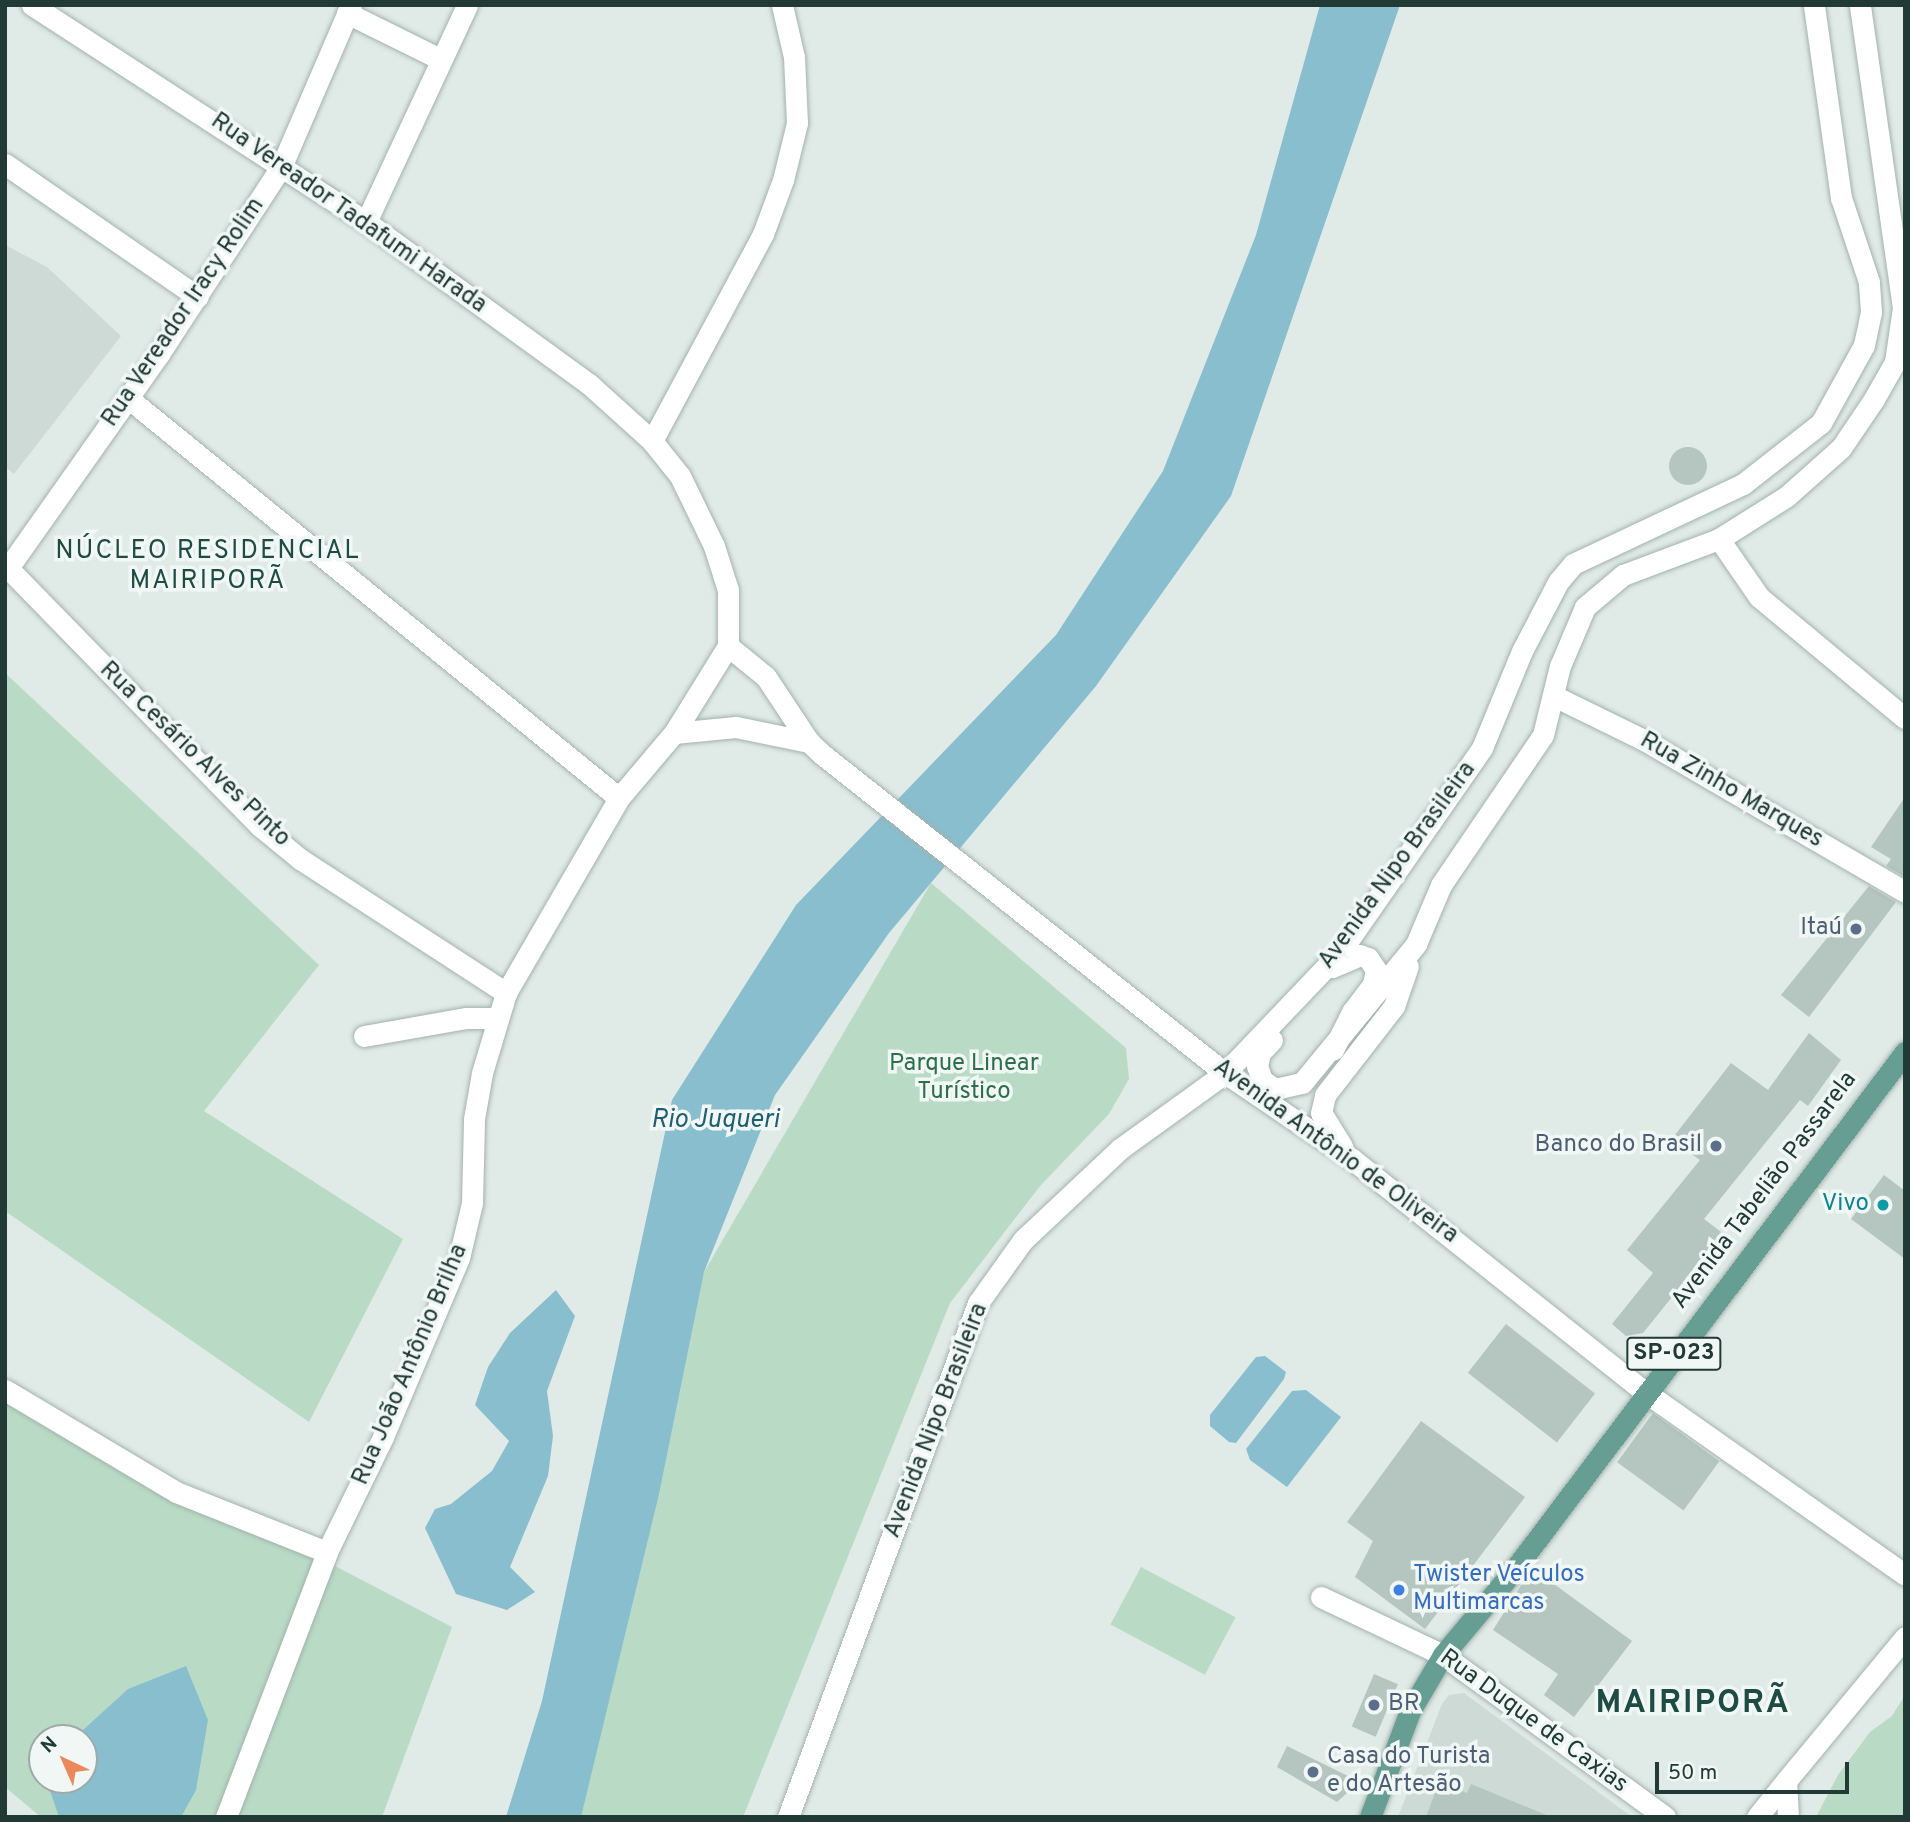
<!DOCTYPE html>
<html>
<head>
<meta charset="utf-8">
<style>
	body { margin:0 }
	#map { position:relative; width:1910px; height:1822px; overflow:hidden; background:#e0eae6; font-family:Overpass,sans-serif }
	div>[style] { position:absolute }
	.built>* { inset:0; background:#cedad5 }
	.green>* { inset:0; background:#b9dbc5; transform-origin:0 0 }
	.water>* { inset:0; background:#89bece }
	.building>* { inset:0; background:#b5c5bf; transform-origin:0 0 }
	.round { border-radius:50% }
	.roads { filter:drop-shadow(0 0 2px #a3b2ad) drop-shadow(0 0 2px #a3b2ad) }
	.minor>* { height:21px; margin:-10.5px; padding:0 10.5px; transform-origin:10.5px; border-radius:10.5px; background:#fff }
	.tertiary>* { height:21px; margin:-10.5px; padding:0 10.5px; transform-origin:10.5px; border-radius:10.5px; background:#fff }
	.primary>* { height:21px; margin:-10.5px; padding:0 10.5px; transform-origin:10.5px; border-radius:10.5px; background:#669e93 }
	.dots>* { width:19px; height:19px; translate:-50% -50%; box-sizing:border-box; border:4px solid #f0f7f4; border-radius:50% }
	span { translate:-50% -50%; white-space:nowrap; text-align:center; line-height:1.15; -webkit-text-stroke:7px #f0f7f4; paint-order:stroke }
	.shield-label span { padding:2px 5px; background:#f0f7f4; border:2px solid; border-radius:5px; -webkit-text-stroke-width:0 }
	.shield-label { font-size:23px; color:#213a35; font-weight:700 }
	.street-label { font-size:24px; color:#213a35 }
	.service-label { font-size:24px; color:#4e5e75 }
	.right { translate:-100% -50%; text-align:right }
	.left { translate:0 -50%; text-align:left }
	.park-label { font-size:24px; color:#2d6f4b }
	.culture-label { font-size:24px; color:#0d838f }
	.shop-label { font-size:24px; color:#366cbe }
	.neighbourhood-label { font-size:26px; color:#1e4b43; letter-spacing:2px }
	.water-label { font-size:26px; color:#1e5f73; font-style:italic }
	.district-label { font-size:32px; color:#1e4b43; font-weight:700; letter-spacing:2px }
	.frame { position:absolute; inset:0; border:7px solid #213a35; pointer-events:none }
	.north { position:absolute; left:28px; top:1724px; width:70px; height:70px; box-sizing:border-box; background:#f0f7f4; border:2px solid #9daba8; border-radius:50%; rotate:316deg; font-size:19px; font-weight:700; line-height:28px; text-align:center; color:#213a35 }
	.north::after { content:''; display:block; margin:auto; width:24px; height:32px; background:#ec895c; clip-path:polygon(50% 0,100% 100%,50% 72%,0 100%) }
	.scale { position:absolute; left:1655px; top:1762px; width:194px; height:32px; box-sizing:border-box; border:4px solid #213a35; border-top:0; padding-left:9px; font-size:21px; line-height:24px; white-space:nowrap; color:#213a35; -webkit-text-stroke:5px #f0f7f4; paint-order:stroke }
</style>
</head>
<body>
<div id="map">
	<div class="built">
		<i style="clip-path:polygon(5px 245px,47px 267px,121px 336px,14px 474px,5px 467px)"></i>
		<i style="clip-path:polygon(1464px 1693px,1632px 1817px,1398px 1817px,1442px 1704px,1449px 1695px)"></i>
	</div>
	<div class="green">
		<i style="clip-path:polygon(5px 673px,319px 965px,204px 1111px,403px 1239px,309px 1422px,5px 1211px)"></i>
		<i style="clip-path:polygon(931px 883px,1126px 1048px,1129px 1079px,1109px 1114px,1040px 1186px,950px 1303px,743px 1817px,580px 1817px,704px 1272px)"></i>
		<i style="clip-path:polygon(evenodd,5px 1394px,452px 1627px,382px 1817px,41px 1817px,5px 1787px,5px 1394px,42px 1738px,84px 1738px,84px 1780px,42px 1780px,42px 1738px)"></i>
		<i style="left:1141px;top:1567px;width:107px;height:65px;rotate:28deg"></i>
		<i style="clip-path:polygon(1905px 1695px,1905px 1817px,1816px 1817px,1838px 1775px,1870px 1732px,1892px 1716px)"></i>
	</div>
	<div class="water">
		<i style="clip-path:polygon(1320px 5px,1400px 5px,1231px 496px,1096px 686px,889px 933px,775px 1095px,704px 1272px,659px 1494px,581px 1817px,506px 1817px,542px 1701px,672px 1100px,796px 905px,1056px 635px,1163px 471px,1256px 235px)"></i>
		<i style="clip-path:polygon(556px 1290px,575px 1316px,547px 1391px,553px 1436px,548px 1476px,510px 1567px,535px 1592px,507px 1610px,456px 1594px,425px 1528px,435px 1509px,451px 1504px,492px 1471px,509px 1441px,475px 1405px,488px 1367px,510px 1333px)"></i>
		<i style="clip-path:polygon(1265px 1356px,1286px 1372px,1284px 1379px,1236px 1443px,1229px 1442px,1210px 1426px,1210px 1415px,1256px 1357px)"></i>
		<i style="clip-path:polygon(1306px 1390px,1341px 1417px,1287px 1487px,1250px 1460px,1246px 1449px,1292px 1391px)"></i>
		<i style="clip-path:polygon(186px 1666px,208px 1720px,196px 1790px,181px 1817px,59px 1817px,48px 1785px,51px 1780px,84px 1780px,84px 1738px,77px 1738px,83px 1730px,128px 1689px)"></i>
	</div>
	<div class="building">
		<i class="round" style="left:1669px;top:447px;width:38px;height:38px"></i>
		<i style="clip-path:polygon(1905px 797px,1905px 877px,1886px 866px,1891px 859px,1871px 847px)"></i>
		<i style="clip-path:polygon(1869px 886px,1896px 902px,1809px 1017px,1781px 995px)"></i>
		<i style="clip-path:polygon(1809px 1033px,1841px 1060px,1808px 1106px,1800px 1100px,1704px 1219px,1721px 1232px,1676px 1292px,1643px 1333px,1626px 1336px,1612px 1324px,1653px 1273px,1627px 1250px,1700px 1160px,1671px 1140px,1731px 1063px,1768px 1090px)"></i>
		<i style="clip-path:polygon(1884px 1175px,1905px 1191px,1905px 1259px,1851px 1219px)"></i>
		<i style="left:1506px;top:1324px;width:113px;height:62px;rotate:38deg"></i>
		<i style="left:1653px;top:1413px;width:82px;height:61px;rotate:36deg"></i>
		<i style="clip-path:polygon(1421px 1421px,1525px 1497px,1425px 1629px,1355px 1577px,1373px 1541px,1347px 1522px)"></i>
		<i style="clip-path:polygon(1532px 1568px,1632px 1641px,1574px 1717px,1544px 1695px,1558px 1674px,1493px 1630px)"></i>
		<i style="left:1374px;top:1674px;width:26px;height:57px;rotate:23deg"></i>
		<i style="clip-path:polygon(1287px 1746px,1350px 1777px,1348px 1792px,1337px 1802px,1277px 1767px)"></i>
		<i style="clip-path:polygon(1439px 1782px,1467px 1793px,1471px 1784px,1551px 1817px,1426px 1817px)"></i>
	</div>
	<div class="roads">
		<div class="minor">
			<i style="left:32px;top:5px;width:398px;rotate:33deg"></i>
			<i style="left:366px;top:222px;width:276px;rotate:36deg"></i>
			<i style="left:589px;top:384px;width:85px;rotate:42.1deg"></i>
			<i style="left:347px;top:13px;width:104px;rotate:26.3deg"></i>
			<i style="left:5px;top:164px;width:234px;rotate:34.6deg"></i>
			<i style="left:366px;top:222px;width:239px;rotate:-65deg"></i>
			<i style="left:128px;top:398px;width:633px;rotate:39.17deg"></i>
			<i style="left:1719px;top:539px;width:70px;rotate:55.4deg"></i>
			<i style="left:1759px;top:597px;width:190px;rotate:39.7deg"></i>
			<i style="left:8px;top:568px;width:262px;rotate:-54.8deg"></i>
			<i style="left:159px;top:354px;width:225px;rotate:-56.9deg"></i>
			<i style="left:282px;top:165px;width:174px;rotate:-66.7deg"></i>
			<i style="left:1554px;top:696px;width:100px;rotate:26.1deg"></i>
			<i style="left:1644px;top:740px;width:302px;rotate:30.2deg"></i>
			<i style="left:364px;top:1036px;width:104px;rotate:-10deg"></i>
			<i style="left:466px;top:1018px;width:29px"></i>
			<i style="left:5px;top:1390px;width:199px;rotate:30.8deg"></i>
			<i style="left:176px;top:1492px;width:162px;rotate:21.7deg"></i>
			<i style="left:1645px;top:1392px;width:318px;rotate:35.1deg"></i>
			<i style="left:1321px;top:1597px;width:135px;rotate:25.4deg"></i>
			<i style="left:1443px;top:1655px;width:275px;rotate:36.1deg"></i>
			<i style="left:1757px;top:1817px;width:46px;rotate:-51.1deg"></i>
			<i style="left:1788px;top:1817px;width:36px;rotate:-93deg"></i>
			<i style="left:1786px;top:1781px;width:187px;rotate:-50.4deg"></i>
		</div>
		<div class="tertiary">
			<i style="left:5px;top:565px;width:365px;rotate:45.7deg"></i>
			<i style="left:260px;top:826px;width:52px;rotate:39.5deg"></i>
			<i style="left:300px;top:859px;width:246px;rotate:33deg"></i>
			<i style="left:728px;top:646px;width:49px;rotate:39.2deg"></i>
			<i style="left:766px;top:677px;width:78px;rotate:56.5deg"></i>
			<i style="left:809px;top:742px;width:19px;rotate:43deg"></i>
			<i style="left:823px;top:755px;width:513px;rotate:38.35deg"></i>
			<i style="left:1225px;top:1073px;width:153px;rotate:34.1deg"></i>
			<i style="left:1352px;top:1159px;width:374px;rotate:38.5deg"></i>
			<i style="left:674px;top:733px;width:62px;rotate:-5.5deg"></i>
			<i style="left:736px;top:727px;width:75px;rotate:11.6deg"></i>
			<i style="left:1332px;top:967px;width:30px;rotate:-23deg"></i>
			<i style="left:1360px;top:955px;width:9px;rotate:21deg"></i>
			<i style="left:1368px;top:958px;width:14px;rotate:56deg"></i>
			<i style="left:1376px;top:970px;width:14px;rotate:102deg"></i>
			<i style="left:1373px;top:984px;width:35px;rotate:127deg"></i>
			<i style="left:1352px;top:1012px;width:42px;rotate:116.6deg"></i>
			<i style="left:1272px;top:1040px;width:18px;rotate:133deg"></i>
			<i style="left:1260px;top:1053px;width:13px;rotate:103deg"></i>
			<i style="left:1257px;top:1066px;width:15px;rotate:70deg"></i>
			<i style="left:1262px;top:1080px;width:16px;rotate:35deg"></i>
			<i style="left:1275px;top:1089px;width:28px;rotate:-13deg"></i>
			<i style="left:1302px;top:1083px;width:180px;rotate:-50.6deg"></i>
			<i style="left:1416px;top:944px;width:64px;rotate:-67deg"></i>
			<i style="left:1441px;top:885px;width:181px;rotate:-55.8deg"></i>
			<i style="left:1543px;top:735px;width:71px;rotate:-76.2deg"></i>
			<i style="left:1560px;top:666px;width:64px;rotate:-67deg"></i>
			<i style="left:1585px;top:607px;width:50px;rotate:-40.1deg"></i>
			<i style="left:1623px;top:575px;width:103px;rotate:-20.6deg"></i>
			<i style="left:1719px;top:539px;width:80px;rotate:-32.3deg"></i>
			<i style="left:1787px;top:496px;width:72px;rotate:-41.6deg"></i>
			<i style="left:1841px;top:448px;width:59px;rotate:-56deg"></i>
			<i style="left:1874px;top:399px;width:43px;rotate:-60.4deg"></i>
			<i style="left:1895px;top:362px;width:55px;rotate:-81.6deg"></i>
			<i style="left:1903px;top:308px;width:306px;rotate:-98.1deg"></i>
			<i style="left:1342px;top:1146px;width:39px;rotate:-122deg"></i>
			<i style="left:1321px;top:1113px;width:18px;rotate:-77deg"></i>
			<i style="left:1325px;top:1095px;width:113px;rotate:-52.2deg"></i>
			<i style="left:1394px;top:1006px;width:42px;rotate:-70.7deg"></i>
			<i style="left:226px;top:1817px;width:284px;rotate:-69.1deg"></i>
			<i style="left:327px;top:1552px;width:128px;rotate:-64deg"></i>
			<i style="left:383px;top:1437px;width:194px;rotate:-67deg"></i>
			<i style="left:459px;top:1258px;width:57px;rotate:-76.7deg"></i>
			<i style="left:472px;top:1203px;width:84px;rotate:-88.6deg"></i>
			<i style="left:474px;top:1119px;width:47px;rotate:-80.1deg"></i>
			<i style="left:482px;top:1073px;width:84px;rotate:-73.3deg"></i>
			<i style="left:506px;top:993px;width:225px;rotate:-59.9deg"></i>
			<i style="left:619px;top:798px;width:85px;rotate:-49.8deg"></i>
			<i style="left:674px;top:733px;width:102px;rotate:-58.2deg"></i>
			<i style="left:728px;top:646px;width:56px;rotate:-90deg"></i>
			<i style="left:728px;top:590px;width:46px;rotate:-107.7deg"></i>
			<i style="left:714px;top:546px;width:78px;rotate:-115.9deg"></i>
			<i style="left:680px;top:476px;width:45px;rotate:-128.7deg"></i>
			<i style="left:652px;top:441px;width:235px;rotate:-61.8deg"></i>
			<i style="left:763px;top:234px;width:58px;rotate:-69.7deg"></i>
			<i style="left:783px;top:180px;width:59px;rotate:-76.2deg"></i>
			<i style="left:797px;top:123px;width:66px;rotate:-92.6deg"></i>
			<i style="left:794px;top:57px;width:53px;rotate:-103deg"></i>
			<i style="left:788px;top:1817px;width:548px;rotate:-69.71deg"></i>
			<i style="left:978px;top:1303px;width:77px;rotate:-54.5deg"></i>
			<i style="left:1023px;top:1240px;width:134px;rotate:-43.2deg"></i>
			<i style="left:1121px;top:1148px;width:128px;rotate:-35.8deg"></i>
			<i style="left:1225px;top:1073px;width:168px;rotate:-46.4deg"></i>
			<i style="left:1341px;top:951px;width:247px;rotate:-55.2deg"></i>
			<i style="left:1482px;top:748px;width:105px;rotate:-67.6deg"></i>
			<i style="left:1522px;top:651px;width:78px;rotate:-62.4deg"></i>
			<i style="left:1558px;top:582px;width:23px;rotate:-50deg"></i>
			<i style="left:1573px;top:564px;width:188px;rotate:-25.2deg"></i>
			<i style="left:1743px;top:484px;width:99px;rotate:-38deg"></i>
			<i style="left:1821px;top:423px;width:89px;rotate:-61.1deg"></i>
			<i style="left:1864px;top:345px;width:34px;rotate:-78deg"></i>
			<i style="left:1871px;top:312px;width:30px;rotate:-94deg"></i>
			<i style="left:1869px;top:282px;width:89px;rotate:-108.4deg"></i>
			<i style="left:1841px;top:198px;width:195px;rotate:-98deg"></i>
		</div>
		<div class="primary">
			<i style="left:1370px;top:1817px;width:113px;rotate:-69.3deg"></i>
			<i style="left:1410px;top:1711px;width:65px;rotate:-59.5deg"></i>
			<i style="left:1443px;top:1655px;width:111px;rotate:-50.1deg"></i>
			<i style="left:1514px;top:1570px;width:649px;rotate:-52.95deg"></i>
		</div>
	</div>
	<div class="dots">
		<i style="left:1856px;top:929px;background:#5c6f8a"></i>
		<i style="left:1716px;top:1146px;background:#5c6f8a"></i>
		<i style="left:1883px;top:1205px;background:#0f9aa8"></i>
		<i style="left:1399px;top:1590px;background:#3f7fe0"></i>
		<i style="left:1374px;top:1705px;background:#5c6f8a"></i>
		<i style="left:1313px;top:1772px;background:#5c6f8a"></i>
	</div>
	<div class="shield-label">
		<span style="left:1674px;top:1354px">SP-023</span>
	</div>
	<div class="street-label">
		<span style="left:348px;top:214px;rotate:35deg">Rua Vereador Tadafumi Harada</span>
		<span style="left:184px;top:313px;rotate:-56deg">Rua Vereador Iracy Rolim</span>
		<span style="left:194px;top:755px;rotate:44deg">Rua Cesário Alves Pinto</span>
		<span style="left:1731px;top:791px;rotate:30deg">Rua Zinho Marques</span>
		<span style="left:1398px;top:866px;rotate:-54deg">Avenida Nipo Brasileira</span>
		<span style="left:1335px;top:1152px;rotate:36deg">Avenida Antônio de Oliveira</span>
		<span style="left:1765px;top:1191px;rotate:-53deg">Avenida Tabelião Passarela</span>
		<span style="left:411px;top:1365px;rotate:-67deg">Rua João Antônio Brilha</span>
		<span style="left:937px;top:1421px;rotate:-69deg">Avenida Nipo Brasileira</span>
		<span style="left:1533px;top:1722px;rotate:36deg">Rua Duque de Caxias</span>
	</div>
	<div class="service-label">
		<span class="right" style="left:1842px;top:929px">Itaú</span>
		<span class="right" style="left:1702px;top:1146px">Banco do Brasil</span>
		<span class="left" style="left:1388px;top:1705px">BR</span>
		<span class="left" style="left:1327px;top:1772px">Casa do Turista<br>e do Artesão</span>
	</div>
	<div class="park-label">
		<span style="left:964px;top:1079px">Parque Linear<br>Turístico</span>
	</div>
	<div class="culture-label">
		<span class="right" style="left:1869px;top:1205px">Vivo</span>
	</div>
	<div class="shop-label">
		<span class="left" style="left:1413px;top:1590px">Twister Veículos<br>Multimarcas</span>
	</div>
	<div class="neighbourhood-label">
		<span style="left:208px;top:567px">NÚCLEO RESIDENCIAL<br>MAIRIPORÃ</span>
	</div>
	<div class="water-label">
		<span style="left:715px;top:1121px">Rio Juqueri</span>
	</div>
	<div class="district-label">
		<span style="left:1693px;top:1704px">MAIRIPORÃ</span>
	</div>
	<div class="frame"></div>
	<div class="north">N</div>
	<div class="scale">50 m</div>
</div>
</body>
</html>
